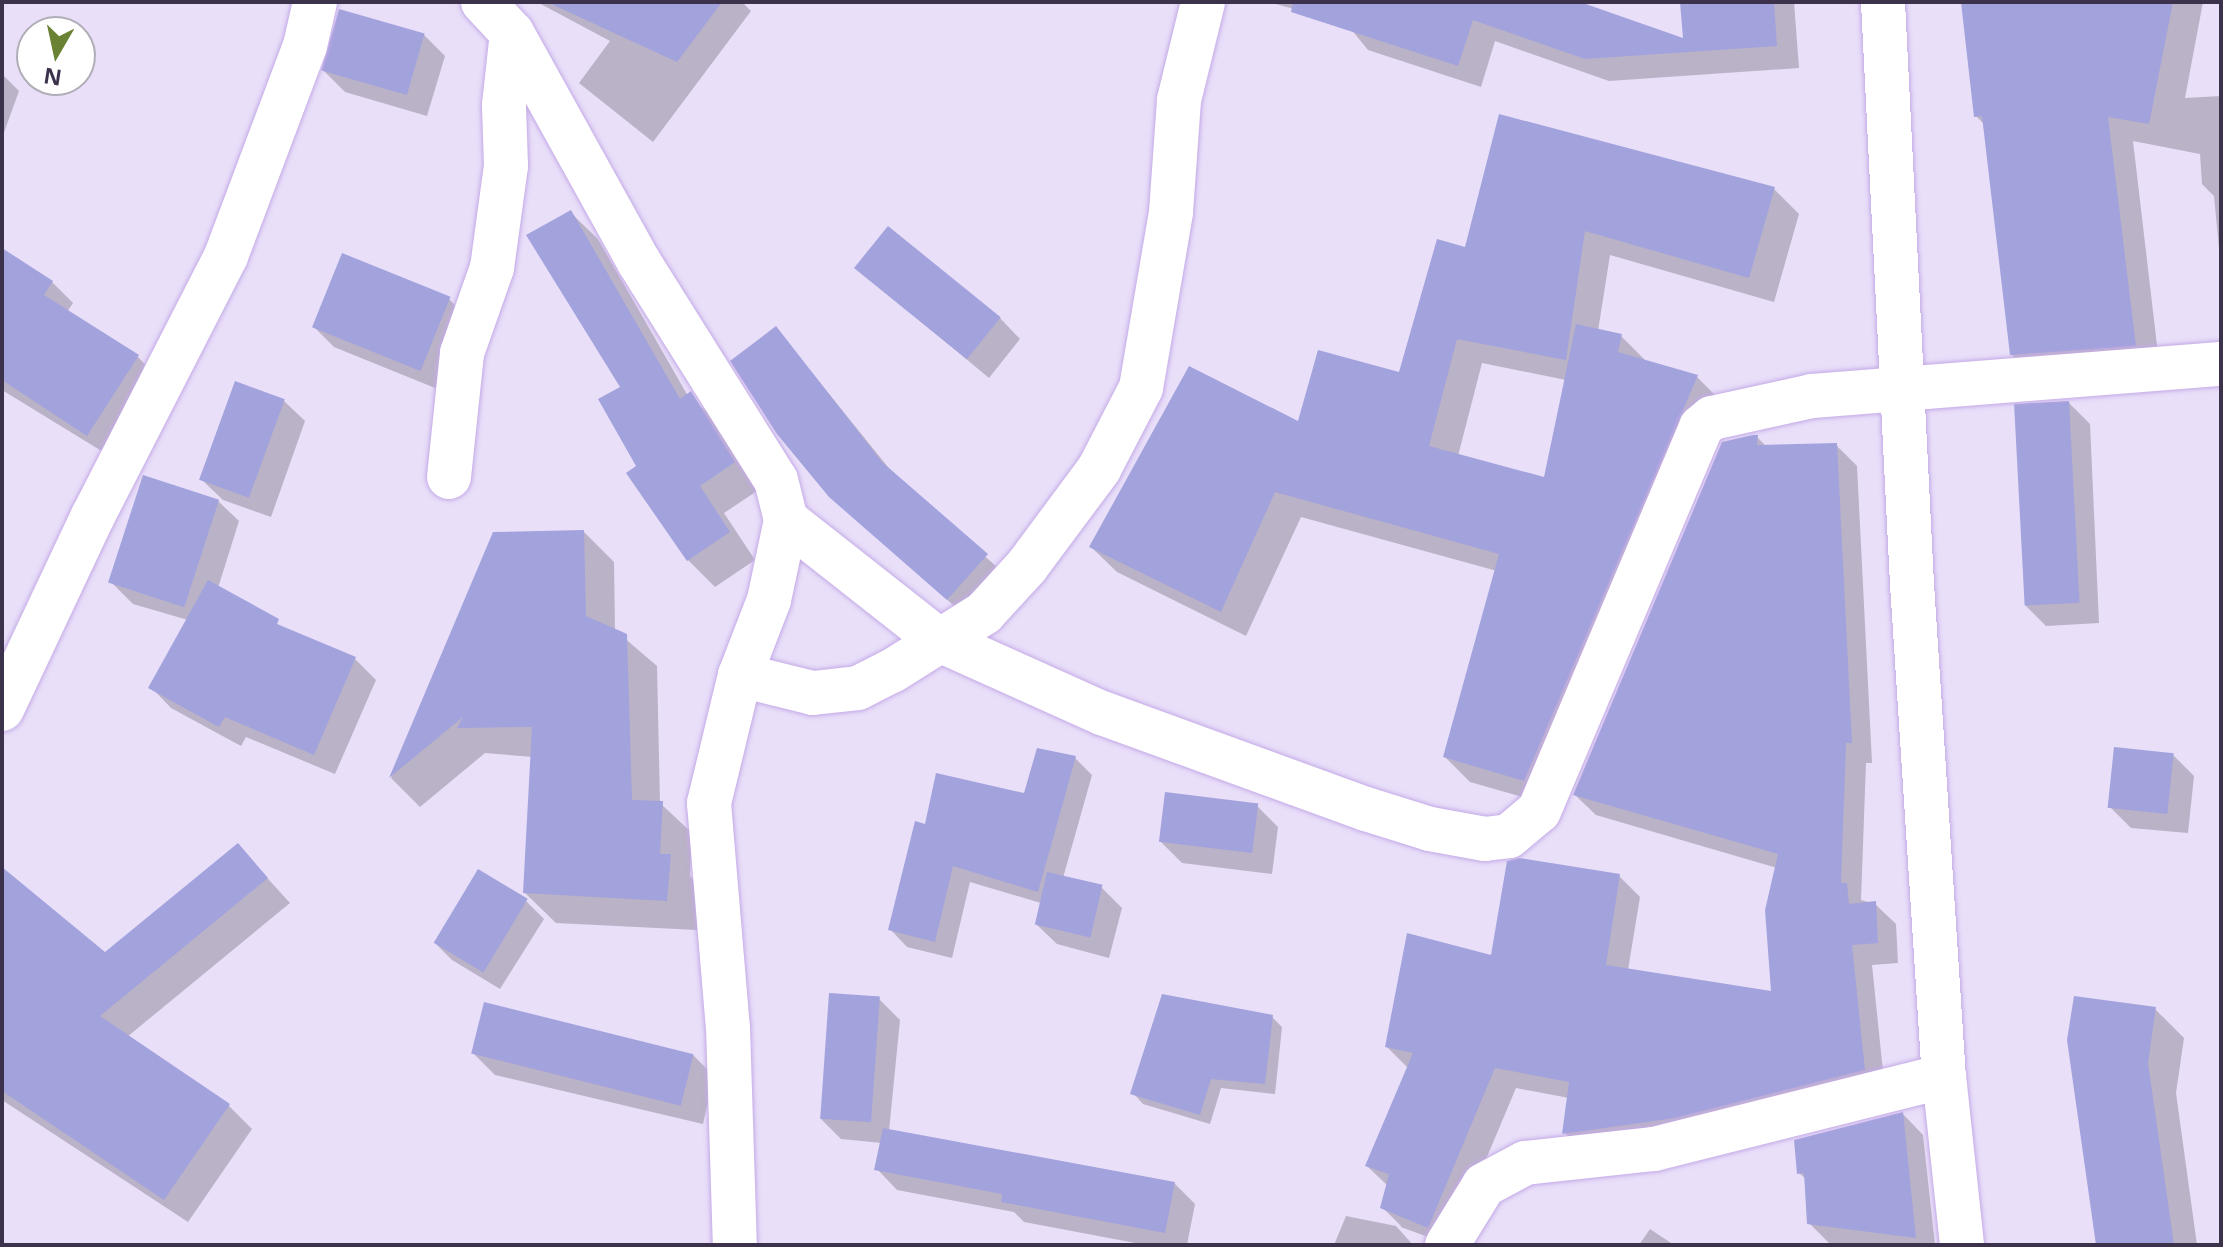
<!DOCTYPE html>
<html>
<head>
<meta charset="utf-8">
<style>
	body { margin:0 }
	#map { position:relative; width:2223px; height:1247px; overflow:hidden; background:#e9dff9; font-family:"Open Sans",sans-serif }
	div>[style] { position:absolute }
	.shadow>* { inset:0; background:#0003 }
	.building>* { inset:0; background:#a2a2dd; transform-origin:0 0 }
	.roads { filter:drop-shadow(0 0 2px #c4aae7) drop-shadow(0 0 2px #c4aae7) }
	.street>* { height:44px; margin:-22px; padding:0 22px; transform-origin:22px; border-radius:22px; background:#fff }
	.secondary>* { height:44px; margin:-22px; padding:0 22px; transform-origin:22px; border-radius:22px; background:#fff }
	span { translate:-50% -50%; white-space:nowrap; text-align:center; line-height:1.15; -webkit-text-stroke:6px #fff; paint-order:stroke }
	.frame { position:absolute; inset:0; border:4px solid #3d324b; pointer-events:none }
	.north { position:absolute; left:16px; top:16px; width:80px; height:80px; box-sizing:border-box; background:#fff; border:2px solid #b1adb7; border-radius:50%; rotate:189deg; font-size:22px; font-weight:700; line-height:32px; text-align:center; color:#3d324b }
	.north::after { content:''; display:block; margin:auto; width:28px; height:36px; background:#6a8234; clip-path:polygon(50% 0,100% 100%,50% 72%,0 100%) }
</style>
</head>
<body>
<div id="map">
	<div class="shadow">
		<i style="clip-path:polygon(537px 2px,742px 2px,751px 11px,653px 142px,579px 83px,610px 41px)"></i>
		<i style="clip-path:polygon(1268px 2px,1574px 2px,1685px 41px,1682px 2px,1794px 2px,1799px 68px,1609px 81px,1495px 41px,1481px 87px,1368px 50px,1346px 23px)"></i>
		<i style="clip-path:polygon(1963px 2px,2203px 2px,2185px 98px,2221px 96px,2221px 269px,2214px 196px,2202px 184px,2200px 154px,2133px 141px,2160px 371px,2038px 380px,2012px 355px,1986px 126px,1976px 116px)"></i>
		<i style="clip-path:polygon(424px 35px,445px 56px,427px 116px,345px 92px,324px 71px)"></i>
		<i style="clip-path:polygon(2px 74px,19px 91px,2px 138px)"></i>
		<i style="clip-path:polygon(evenodd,1774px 189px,1799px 214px,1774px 302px,1610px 255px,1598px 331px,1621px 336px,1647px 362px,1697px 377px,1723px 403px,1550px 805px,1470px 782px,1445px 757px,1497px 571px,1301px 517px,1246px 636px,1117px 572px,1091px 547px,1299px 424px,1400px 374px,1466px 249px,1774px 189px,1482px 363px,1566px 380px,1546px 480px,1458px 456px,1482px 363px)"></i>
		<i style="clip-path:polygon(571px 213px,598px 239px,688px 396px,717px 420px,760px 489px,724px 513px,755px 560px,715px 587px,688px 560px,639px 467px,623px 388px)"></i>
		<i style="clip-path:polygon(2px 250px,52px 282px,73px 303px,67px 312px,138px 357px,158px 378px,108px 455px,2px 390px)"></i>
		<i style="clip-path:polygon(857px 268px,1000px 318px,1020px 339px,989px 378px)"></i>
		<i style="clip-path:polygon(449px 299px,469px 319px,440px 390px,334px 347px,313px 326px)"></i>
		<i style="clip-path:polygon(776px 328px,896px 477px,1007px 576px,969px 619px,830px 496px)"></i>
		<i style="clip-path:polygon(284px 401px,305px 421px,271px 517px,223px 500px,202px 480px)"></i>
		<i style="clip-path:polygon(2069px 403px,2090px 424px,2099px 623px,2046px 626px,2025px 605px)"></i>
		<i style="clip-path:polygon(1757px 437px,1767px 447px,1836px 445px,1857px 466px,1872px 763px,1866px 763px,1861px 900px,1875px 904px,1896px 924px,1898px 963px,1872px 965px,1885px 1091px,1585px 1154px,1565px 1133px,1569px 1098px,1516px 1088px,1450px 1245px,1398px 1226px,1402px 1227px,1382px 1207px,1388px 1186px,1367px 1166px,1408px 1068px,1387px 1047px,1493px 958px,1619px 876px,1640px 897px,1628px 970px,1773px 993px,1777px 868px,1596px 815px,1575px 795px)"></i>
		<i style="clip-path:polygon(218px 501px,239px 521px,218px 588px,288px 631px,355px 659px,376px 680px,335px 774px,246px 737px,241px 746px,171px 708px,151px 687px,188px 620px,133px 604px,112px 583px)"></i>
		<i style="clip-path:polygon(584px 532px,614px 562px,615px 630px,657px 666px,660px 803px,692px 833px,690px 876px,700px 886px,697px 930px,556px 923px,525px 893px,533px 757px,485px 753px,420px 807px,391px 778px,494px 534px)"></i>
		<i style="clip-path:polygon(2173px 755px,2194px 776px,2188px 833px,2131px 828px,2110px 807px)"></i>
		<i style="clip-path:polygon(1075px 758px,1092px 775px,1063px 878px,1101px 887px,1122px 908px,1109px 958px,1057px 944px,1036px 924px,1041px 903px,970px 882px,952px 958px,907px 947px,890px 929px,926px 826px,1025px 795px)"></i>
		<i style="clip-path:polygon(1257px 806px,1278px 827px,1272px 874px,1182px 863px,1161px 842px)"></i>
		<i style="clip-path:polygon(238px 846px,290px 903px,127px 1037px,228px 1105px,252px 1129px,188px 1222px,2px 1100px,2px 869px,105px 955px)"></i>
		<i style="clip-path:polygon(526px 901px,544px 919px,500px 989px,452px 960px,434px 942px)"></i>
		<i style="clip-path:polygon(879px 999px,900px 1020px,889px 1131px,1174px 1183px,1195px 1204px,1187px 1245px,1146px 1245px,1024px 1222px,1014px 1212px,897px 1190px,877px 1169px,882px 1143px,841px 1139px,820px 1118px)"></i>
		<i style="clip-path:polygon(2155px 1009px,2184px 1038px,2176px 1093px,2197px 1245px,2098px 1245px)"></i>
		<i style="clip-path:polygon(1272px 1017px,1282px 1027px,1275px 1094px,1221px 1088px,1210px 1124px,1143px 1104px,1133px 1093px)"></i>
		<i style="clip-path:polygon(474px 1054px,693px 1055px,714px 1076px,703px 1124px,495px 1075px)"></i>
		<i style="clip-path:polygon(1903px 1114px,1923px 1135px,1935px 1245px,1830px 1244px,1809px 1223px,1807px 1180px,1799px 1173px)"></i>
		<i style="clip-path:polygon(1346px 1216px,1396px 1226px,1413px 1245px,1334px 1245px)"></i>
		<i style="clip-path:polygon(1650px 1229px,1674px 1245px,1639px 1245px)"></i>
	</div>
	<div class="building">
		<i style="clip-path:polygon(547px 2px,722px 2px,677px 62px)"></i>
		<i style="clip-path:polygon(1293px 2px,1580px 2px,1683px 38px,1680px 2px,1774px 2px,1777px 46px,1585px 59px,1473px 20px,1458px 66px,1291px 12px)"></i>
		<i style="clip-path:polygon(1961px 2px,2173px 2px,2149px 124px,2108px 117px,2136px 346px,2010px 355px,1982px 116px,1974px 117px)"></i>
		<i style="left:339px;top:9px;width:89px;height:64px;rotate:16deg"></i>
		<i style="clip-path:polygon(1499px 114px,1775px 187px,1749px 278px,1585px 231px,1566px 360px,1457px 339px,1429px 446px,1544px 477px,1576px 324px,1622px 334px,1618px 352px,1698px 375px,1524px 781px,1443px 757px,1499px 554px,1275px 492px,1221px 612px,1089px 547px,1189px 366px,1298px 421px,1318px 350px,1399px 372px,1437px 239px,1465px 247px)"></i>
		<i style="clip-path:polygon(571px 210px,680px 399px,691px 391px,735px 462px,700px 486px,730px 532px,687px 561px,626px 473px,636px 466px,598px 399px,620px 387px,526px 235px)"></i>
		<i style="left:888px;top:226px;width:145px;height:54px;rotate:39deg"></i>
		<i style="clip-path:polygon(2px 248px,53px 281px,44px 295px,139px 355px,87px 436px,2px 380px)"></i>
		<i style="left:342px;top:253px;width:117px;height:80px;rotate:22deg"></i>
		<i style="clip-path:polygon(776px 326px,882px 462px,988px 554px,947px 600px,829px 497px,777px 434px,730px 361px)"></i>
		<i style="left:235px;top:381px;width:53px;height:105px;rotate:20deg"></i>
		<i style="left:2069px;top:401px;width:202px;height:55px;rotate:87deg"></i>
		<i style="clip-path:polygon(1753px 435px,1758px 435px,1757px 445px,1837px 443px,1852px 743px,1846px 743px,1841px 883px,1847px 883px,1849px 904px,1876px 901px,1878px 943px,1852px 945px,1865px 1070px,1675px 1118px,1562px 1134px,1569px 1082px,1495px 1068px,1428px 1228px,1380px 1208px,1389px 1174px,1365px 1166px,1413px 1053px,1385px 1047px,1407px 933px,1491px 955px,1507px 861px,1519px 858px,1620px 874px,1606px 965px,1771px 991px,1765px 910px,1778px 854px,1573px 795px,1722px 442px)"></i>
		<i style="left:143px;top:475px;width:80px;height:113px;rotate:18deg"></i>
		<i style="clip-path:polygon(584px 530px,586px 616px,627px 634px,632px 800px,663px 801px,660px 854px,671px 854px,667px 901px,523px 893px,532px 727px,457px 728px,463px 717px,389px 778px,493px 532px)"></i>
		<i style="clip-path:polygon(208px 580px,279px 619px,277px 624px,356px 657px,314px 755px,225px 717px,219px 727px,148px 688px)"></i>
		<i style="left:2114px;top:747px;width:60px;height:61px;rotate:6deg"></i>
		<i style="clip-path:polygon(1037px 748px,1076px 756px,1038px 892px,953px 866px,935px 942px,888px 930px,915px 821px,925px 824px,936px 773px,1024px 793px)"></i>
		<i style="left:1165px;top:792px;width:94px;height:50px;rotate:7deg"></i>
		<i style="clip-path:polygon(238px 843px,268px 878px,100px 1016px,230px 1104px,164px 1200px,2px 1091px,2px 867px,105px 952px)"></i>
		<i style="left:478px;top:869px;width:58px;height:86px;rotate:31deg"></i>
		<i style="left:1047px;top:872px;width:57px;height:54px;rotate:13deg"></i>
		<i style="left:829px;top:993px;width:51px;height:126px;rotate:4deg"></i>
		<i style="clip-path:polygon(1162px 994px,1273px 1015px,1265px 1084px,1211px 1079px,1200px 1115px,1130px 1094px)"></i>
		<i style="clip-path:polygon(2074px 996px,2156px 1007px,2148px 1063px,2174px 1245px,2096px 1245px,2067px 1040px)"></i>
		<i style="left:484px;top:1002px;width:216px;height:53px;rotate:14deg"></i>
		<i style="clip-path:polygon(1903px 1112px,1916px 1238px,1807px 1224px,1804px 1173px,1797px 1174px,1794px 1140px)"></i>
		<i style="clip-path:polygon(883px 1128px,1175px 1182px,1165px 1233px,1001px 1202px,1002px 1194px,874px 1170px)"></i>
	</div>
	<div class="roads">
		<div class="street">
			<i style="left:483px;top:2px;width:42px;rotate:46.9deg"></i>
			<i style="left:512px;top:33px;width:262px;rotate:61deg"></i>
			<i style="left:639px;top:262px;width:257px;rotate:57.9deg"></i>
			<i style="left:776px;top:480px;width:41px;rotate:76deg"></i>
			<i style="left:786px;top:520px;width:82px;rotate:102deg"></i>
			<i style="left:769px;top:600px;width:80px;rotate:111.1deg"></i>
			<i style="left:740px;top:675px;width:132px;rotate:103.6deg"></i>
			<i style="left:709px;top:803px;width:225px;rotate:85.2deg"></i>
			<i style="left:728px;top:1027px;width:218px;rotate:88.2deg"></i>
			<i style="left:449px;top:477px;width:125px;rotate:-84deg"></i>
			<i style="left:462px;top:353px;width:90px;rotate:-70.6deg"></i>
			<i style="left:492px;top:268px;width:103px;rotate:-82.2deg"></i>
			<i style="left:506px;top:166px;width:61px;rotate:-91.9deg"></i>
			<i style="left:504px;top:105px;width:72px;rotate:-83.7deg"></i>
			<i style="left:786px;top:520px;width:192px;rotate:38.2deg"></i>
			<i style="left:937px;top:639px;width:181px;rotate:24.2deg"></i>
			<i style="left:1102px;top:713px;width:281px;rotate:20deg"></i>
			<i style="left:1366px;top:809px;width:67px;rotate:17.4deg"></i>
			<i style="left:1430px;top:829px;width:56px;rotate:10.3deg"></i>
			<i style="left:1485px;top:839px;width:24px;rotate:-7deg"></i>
			<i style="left:1509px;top:836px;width:39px;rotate:-40deg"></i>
			<i style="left:1539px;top:811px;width:417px;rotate:-67.1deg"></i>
			<i style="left:1701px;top:427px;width:14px;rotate:-39deg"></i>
			<i style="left:1712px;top:418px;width:102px;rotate:-12.4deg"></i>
			<i style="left:1812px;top:396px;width:410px;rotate:-4.5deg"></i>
			<i style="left:740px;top:675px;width:75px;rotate:13.9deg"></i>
			<i style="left:813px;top:693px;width:45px;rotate:-6.3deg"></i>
			<i style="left:858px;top:688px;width:38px;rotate:-27deg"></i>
			<i style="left:892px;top:671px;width:109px;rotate:-32.2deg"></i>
			<i style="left:984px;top:613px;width:64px;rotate:-47.5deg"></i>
			<i style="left:1027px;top:566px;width:121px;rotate:-53.4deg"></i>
			<i style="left:1099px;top:469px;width:91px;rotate:-62.6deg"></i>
			<i style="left:1141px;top:388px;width:179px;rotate:-80.3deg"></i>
			<i style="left:1171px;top:212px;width:112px;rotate:-85.9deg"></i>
			<i style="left:1179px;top:100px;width:101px;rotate:-76.2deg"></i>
			<i style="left:2px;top:709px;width:213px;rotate:-64.8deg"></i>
			<i style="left:93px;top:516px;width:292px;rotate:-62.9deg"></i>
			<i style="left:226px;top:256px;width:224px;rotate:-69.4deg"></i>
			<i style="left:305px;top:46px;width:45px;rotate:-77.2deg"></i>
			<i style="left:1447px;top:1245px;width:70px;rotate:-58.3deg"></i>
			<i style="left:1484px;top:1185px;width:47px;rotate:-28.2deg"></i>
			<i style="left:1525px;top:1163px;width:130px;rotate:-6.2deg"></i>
			<i style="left:1654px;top:1149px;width:299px;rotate:-14.1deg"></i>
		</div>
		<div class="secondary">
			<i style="left:1883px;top:2px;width:583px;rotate:87.15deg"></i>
			<i style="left:1912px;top:584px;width:493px;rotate:86.3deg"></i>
			<i style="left:1944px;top:1076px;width:170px;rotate:83.9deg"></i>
		</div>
	</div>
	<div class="frame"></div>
	<div class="north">N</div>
</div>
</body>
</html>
